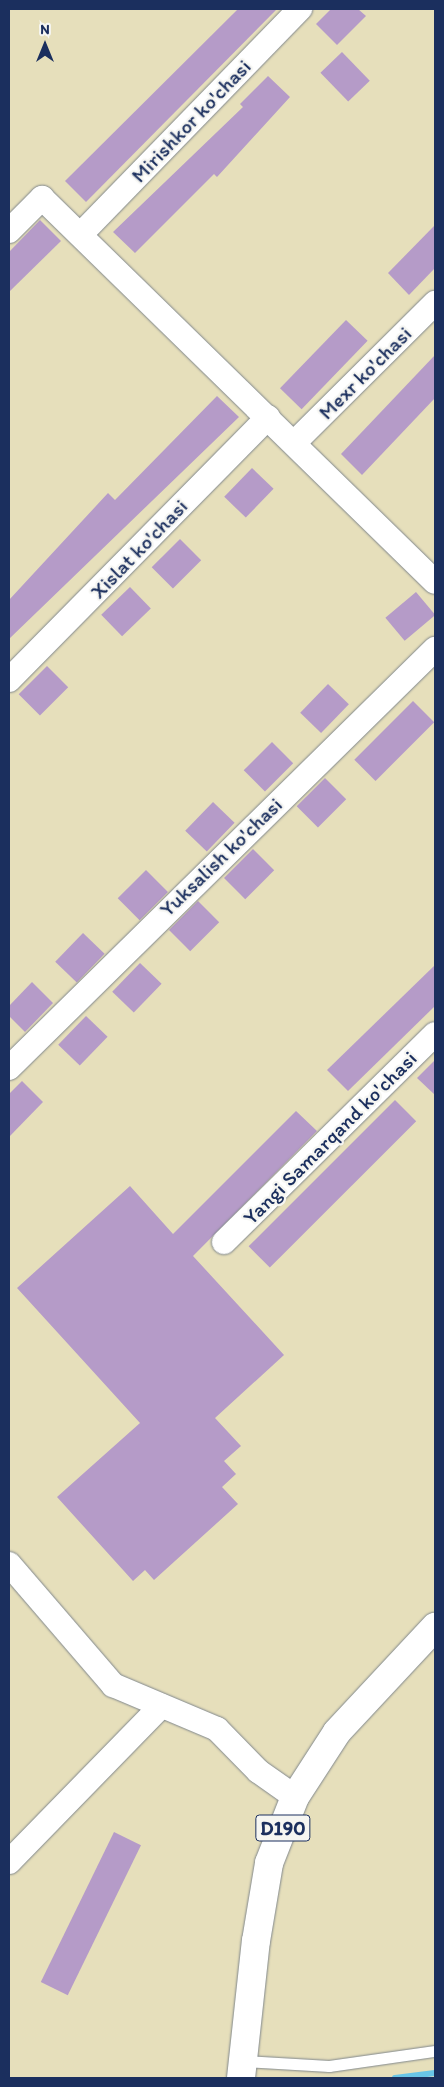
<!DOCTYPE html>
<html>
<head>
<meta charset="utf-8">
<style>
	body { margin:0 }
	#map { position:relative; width:444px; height:2087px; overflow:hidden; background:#e6dfbb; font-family:Itim,sans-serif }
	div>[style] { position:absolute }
	.stream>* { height:6px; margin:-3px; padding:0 3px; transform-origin:3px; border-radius:3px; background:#69c5e7 }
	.building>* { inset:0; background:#b59bc8; transform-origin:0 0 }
	.roads { filter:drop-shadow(0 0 1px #80878c) drop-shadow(0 0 1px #80878c) }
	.service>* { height:11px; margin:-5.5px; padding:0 5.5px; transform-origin:5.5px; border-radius:5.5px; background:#fff }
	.minor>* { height:24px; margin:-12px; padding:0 12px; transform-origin:12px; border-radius:12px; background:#fff }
	.primary>* { height:28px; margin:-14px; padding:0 14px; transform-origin:14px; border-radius:14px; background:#fff }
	span { translate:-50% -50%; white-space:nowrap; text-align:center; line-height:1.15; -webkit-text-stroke:4.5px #f6f6f2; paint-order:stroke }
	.shield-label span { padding:1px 4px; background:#f6f6f2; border:1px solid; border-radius:4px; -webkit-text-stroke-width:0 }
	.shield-label { font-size:20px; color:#1b2f5e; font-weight:700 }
	.street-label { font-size:21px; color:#1b2f5e }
	.frame { position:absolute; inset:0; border:10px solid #1b2f5e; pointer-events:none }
	.north { position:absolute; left:20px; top:20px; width:50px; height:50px; -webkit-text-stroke:4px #f6f6f2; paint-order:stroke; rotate:0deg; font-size:14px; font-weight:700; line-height:20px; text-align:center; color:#1b2f5e }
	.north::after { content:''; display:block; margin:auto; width:18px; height:22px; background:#1b2f5e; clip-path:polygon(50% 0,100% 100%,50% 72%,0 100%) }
</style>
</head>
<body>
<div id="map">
	<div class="stream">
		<i style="left:395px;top:2078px;width:40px;rotate:-7.1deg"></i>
	</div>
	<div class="building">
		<i style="clip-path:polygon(238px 9px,277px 9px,86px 202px,65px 181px)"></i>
		<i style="clip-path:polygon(331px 9px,358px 9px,366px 16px,337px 45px,316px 24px)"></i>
		<i style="left:342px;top:52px;width:40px;height:30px;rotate:46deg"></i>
		<i style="clip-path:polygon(268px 76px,290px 97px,217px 177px,214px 174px,135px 253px,113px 232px,243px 107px,240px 104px)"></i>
		<i style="clip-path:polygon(40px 220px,61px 241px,9px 292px,9px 252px)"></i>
		<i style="clip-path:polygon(435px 225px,435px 268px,409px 295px,388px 273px)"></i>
		<i style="left:346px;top:320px;width:30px;height:95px;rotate:44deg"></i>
		<i style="clip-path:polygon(435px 355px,435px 398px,362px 475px,341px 454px)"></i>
		<i style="clip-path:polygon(217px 396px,239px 417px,9px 639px,9px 600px,108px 493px,115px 500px)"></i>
		<i style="left:252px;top:468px;width:30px;height:40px;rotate:44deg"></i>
		<i style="left:180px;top:539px;width:30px;height:40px;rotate:45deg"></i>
		<i style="left:130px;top:587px;width:30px;height:40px;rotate:46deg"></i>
		<i style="left:416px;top:592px;width:30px;height:40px;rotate:50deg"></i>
		<i style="left:47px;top:666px;width:30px;height:40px;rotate:45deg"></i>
		<i style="left:328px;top:684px;width:29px;height:40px;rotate:44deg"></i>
		<i style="left:413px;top:701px;width:30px;height:83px;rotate:45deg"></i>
		<i style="left:272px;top:742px;width:30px;height:40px;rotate:45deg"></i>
		<i style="left:325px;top:778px;width:30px;height:40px;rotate:45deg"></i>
		<i style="left:213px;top:802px;width:30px;height:40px;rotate:44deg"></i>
		<i style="left:253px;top:849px;width:30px;height:41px;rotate:45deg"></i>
		<i style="left:146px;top:870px;width:31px;height:40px;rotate:45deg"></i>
		<i style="left:198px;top:901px;width:30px;height:41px;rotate:45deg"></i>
		<i style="left:83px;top:933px;width:30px;height:40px;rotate:44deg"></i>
		<i style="left:140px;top:963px;width:30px;height:40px;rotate:44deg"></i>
		<i style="clip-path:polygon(435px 965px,435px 1006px,348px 1091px,327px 1070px)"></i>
		<i style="clip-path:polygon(32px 982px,53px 1003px,25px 1032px,9px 1016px,9px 1006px)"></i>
		<i style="left:86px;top:1016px;width:30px;height:40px;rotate:44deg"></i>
		<i style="clip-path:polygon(435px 1060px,435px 1095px,417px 1078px)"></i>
		<i style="clip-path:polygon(22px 1081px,43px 1102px,9px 1137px,9px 1094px)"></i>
		<i style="left:395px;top:1100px;width:30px;height:207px;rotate:45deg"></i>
		<i style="clip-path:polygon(296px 1111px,317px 1131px,193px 1256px,284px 1355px,215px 1418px,241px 1446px,224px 1461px,236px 1474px,222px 1487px,238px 1504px,154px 1580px,145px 1570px,133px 1581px,57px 1497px,140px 1423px,17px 1288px,130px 1186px,173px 1234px)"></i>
		<i style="left:114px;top:1832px;width:30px;height:167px;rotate:26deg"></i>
	</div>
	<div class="roads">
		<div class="service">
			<i style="left:244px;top:2061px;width:85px;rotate:3.4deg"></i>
			<i style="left:329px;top:2066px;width:107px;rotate:-8.1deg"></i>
		</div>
		<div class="minor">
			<i style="left:9px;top:231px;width:47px;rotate:-45deg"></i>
			<i style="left:42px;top:198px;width:549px;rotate:44.34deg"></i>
			<i style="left:82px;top:233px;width:313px;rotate:-45.8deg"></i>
			<i style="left:294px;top:443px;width:199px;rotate:-44.8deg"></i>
			<i style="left:9px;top:680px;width:369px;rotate:-45.4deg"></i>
			<i style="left:9px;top:1068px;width:598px;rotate:-44.53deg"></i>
			<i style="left:224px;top:1242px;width:296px;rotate:-44.6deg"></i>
			<i style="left:9px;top:1564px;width:160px;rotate:49.3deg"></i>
			<i style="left:113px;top:1685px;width:113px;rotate:22.9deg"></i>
			<i style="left:217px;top:1729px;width:59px;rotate:45.7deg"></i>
			<i style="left:258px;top:1771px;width:45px;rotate:35.1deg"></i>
			<i style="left:9px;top:1862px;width:218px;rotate:-45.7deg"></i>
		</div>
		<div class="primary">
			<i style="left:241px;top:2078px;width:138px;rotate:-83.8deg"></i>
			<i style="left:256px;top:1941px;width:79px;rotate:-80.5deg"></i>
			<i style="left:269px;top:1863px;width:71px;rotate:-68.5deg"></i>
			<i style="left:295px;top:1797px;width:77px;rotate:-57.1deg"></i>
			<i style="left:337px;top:1732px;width:144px;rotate:-47deg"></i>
		</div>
	</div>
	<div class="shield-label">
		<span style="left:283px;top:1828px">D190</span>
	</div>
	<div class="street-label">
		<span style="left:191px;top:121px;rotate:-46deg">Mirishkor ko'chasi</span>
		<span style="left:365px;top:373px;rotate:-45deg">Mexr ko'chasi</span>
		<span style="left:139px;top:549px;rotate:-46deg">Xislat ko'chasi</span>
		<span style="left:221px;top:857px;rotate:-44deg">Yuksalish ko'chasi</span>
		<span style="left:330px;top:1138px;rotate:-45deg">Yangi Samarqand ko'chasi</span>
	</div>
	<div class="frame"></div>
	<div class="north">N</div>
</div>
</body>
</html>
